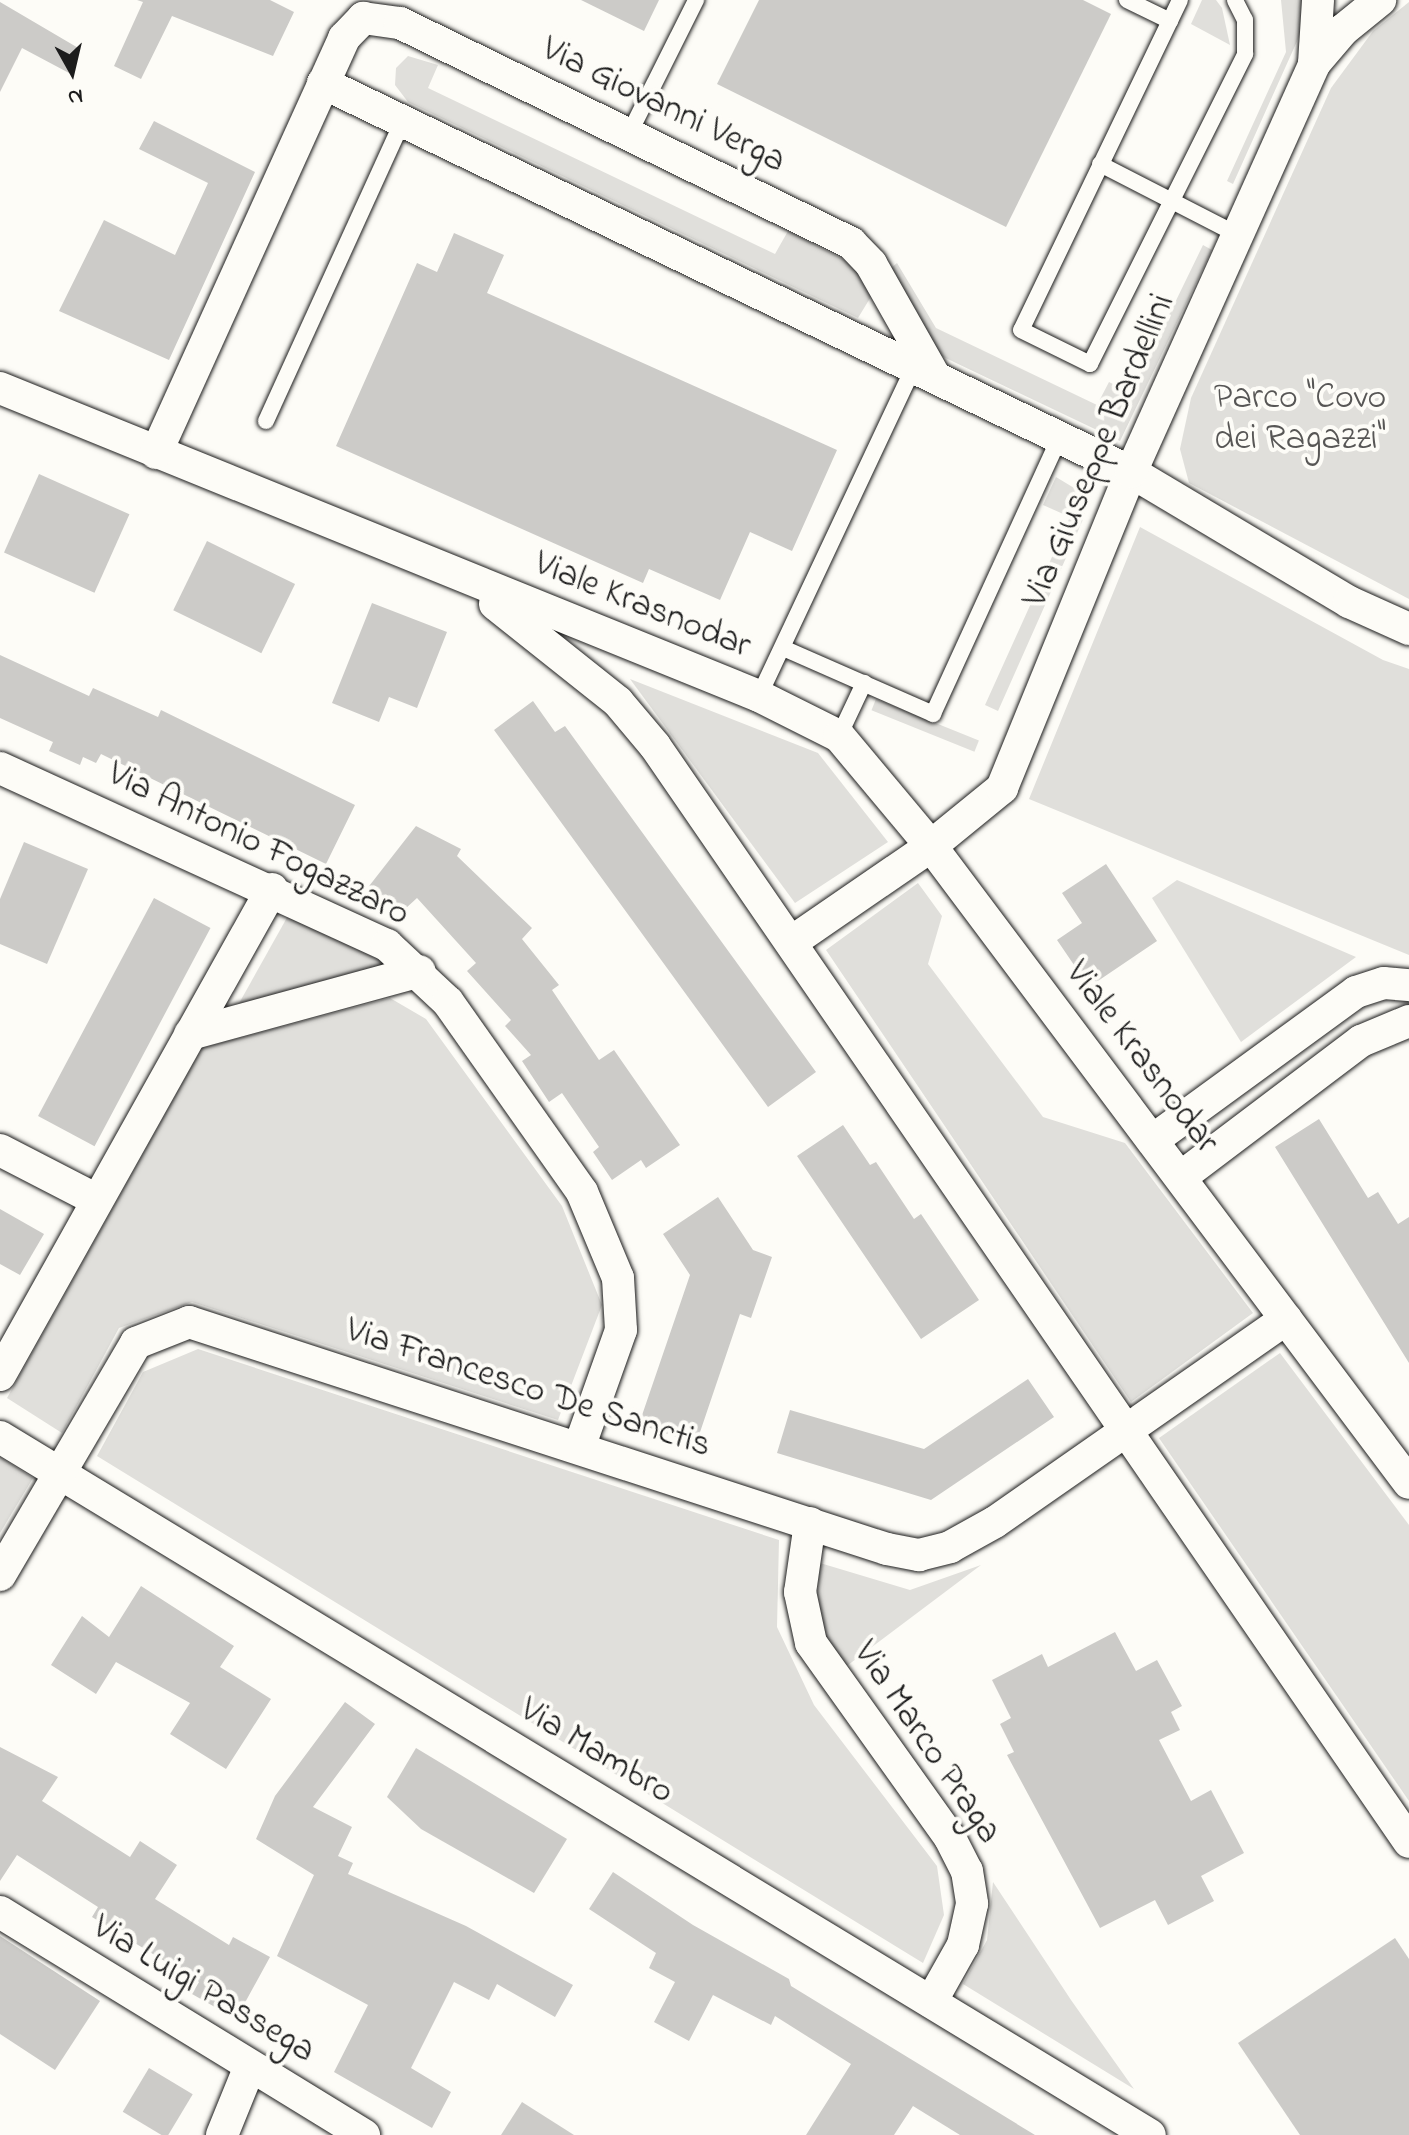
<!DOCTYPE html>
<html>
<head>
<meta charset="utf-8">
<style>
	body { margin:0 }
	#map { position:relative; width:1409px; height:2135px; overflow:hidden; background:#fdfcf7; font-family:"Indie Flower",sans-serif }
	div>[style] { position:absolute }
	.green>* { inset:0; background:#e0dfdb; transform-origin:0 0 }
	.building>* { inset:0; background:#cccbc8; transform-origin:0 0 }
	.roads { filter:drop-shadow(0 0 2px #1c1c1c) drop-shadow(0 0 2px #1c1c1c) }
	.service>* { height:16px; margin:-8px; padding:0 8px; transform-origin:8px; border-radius:8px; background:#fdfcf7 }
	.minor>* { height:32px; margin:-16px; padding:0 16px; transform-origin:16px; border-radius:16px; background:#fdfcf7 }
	span { translate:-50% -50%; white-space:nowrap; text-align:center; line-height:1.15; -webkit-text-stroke:8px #fdfcf7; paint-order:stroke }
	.street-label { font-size:36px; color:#1c1c1c }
	.park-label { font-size:36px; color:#575655 }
	.north { position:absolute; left:32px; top:32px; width:80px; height:80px; -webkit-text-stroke:6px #fdfcf7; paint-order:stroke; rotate:172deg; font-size:22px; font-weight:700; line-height:32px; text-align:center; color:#1c1c1c }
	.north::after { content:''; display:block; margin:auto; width:28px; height:36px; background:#1c1c1c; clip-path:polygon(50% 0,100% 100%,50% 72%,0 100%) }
</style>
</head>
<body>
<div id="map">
	<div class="green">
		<i style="clip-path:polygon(1202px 0,1216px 0,1222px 8px,1230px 45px,1191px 24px)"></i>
		<i style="clip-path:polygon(1281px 0,1303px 0,1303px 28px,1233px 184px,1227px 181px,1286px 52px)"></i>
		<i style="clip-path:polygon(1409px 2px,1409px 599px,1189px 483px,1180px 449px,1191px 398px,1331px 88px,1373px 31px)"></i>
		<i style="clip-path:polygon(408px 56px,438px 65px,428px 88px,775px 254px,788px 231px,858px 267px,872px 295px,858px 318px,408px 102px,395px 85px,396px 68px)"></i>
		<i style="clip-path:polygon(1203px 245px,1212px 250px,1120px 441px,933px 352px,885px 273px,897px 263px,936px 328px,1097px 405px,1109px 382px,1131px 393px)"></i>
		<i style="clip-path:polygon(1056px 477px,1084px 494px,1085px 515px,998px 711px,985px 705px,1070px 517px,1043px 505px)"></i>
		<i style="clip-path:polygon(1140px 527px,1383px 660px,1409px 669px,1409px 955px,1029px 799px)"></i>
		<i style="clip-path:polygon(630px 679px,818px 753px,888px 842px,795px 903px)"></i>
		<i style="left:876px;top:699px;width:111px;height:12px;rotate:22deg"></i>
		<i style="clip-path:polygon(1177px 880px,1356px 957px,1241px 1042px,1152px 898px)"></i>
		<i style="clip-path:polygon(918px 883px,942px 916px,928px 964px,1043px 1117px,1125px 1143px,1253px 1313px,1131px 1402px,826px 950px)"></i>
		<i style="clip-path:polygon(289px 914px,389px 965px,237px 1007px)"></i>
		<i style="clip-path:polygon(390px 998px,426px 1019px,562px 1206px,602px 1305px,558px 1420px,192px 1302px,119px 1328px,62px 1433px,7px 1398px,202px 1048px)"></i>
		<i style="clip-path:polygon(198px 1349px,779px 1540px,777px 1627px,814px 1705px,937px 1866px,944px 1915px,923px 1963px,97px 1456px,143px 1372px)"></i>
		<i style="clip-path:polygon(1280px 1353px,1409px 1525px,1409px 1801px,1159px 1438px)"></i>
		<i style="clip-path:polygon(0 1457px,33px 1478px,0 1533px)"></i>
		<i style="clip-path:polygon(820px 1563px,910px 1590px,981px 1565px,844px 1668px,825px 1636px,817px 1602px)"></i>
		<i style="clip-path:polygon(993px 1882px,1071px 2000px,1134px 2089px,963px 1984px,987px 1940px)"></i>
	</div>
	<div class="building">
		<i style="clip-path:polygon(137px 0,270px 0,294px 12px,273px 56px,172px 16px,141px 79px,114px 66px,143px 2px)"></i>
		<i style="clip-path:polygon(581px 0,659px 0,644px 31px)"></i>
		<i style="clip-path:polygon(759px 0,1083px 0,1111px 14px,1006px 227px,717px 84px)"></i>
		<i style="clip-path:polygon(0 2px,80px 49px,69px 73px,22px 48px,0 92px)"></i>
		<i style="clip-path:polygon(154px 121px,255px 172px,169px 360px,59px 311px,104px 220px,175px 255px,208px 183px,139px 149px)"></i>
		<i style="clip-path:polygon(454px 233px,504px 255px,487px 293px,837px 450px,792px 551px,750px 532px,720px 600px,649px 569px,643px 583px,336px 446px,417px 263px,437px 272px)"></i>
		<i style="left:39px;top:474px;width:99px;height:86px;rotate:24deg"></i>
		<i style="left:207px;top:541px;width:98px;height:77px;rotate:26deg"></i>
		<i style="clip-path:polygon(372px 603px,447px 632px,417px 708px,389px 697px,379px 722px,332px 703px)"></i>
		<i style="clip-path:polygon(0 655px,89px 696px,93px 688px,158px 717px,161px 710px,355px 805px,326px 864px,101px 754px,96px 763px,83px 757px,80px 765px,49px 751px,53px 742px,0 718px)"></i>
		<i style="clip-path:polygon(533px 701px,555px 732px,565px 726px,816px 1072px,768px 1107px,494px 730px)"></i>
		<i style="clip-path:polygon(416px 826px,461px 849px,457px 856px,532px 928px,522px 939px,559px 985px,552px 990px,599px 1060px,614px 1050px,680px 1145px,646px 1168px,641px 1160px,612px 1180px,593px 1152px,599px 1147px,562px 1093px,549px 1102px,522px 1061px,531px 1055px,505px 1026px,511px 1020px,467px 971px,476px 963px,417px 898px,405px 909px,366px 890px)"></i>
		<i style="clip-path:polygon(24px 842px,88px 869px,47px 964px,0 944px,0 899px)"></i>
		<i style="clip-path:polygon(1106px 864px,1157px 941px,1089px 987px,1057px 940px,1082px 923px,1062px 893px)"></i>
		<i style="left:154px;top:898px;width:64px;height:247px;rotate:28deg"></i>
		<i style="clip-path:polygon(1319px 1119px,1368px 1198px,1378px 1192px,1398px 1224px,1409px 1217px,1409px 1363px,1275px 1147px)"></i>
		<i style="clip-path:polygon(843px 1125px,870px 1165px,876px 1162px,914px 1219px,921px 1214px,979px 1300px,921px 1339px,797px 1156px)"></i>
		<i style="clip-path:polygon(718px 1197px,753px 1250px,772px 1257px,751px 1318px,740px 1314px,696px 1444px,639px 1424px,690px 1275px,663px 1234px)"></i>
		<i style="clip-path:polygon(0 1209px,44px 1234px,20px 1275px,0 1264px)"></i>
		<i style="clip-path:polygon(1028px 1379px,1054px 1417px,931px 1500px,777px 1453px,790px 1410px,924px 1449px)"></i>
		<i style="clip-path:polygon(141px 1586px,234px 1646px,220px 1667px,271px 1699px,226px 1769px,170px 1734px,190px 1703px,116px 1662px,96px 1694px,51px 1665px,82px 1616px,109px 1637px)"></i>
		<i style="clip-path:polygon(1115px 1632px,1136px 1671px,1157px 1660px,1182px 1706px,1171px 1712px,1180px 1730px,1159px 1740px,1191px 1801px,1211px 1790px,1244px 1853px,1201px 1876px,1214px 1901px,1168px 1925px,1155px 1900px,1100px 1928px,1007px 1755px,1014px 1752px,1000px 1724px,1011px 1718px,992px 1680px,1042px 1654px,1048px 1667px)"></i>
		<i style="clip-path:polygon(345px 1702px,375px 1724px,313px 1807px,352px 1827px,338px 1856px,353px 1863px,348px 1874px,466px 1926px,573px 1985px,555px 2017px,497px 1984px,489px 2000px,454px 1982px,411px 2068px,451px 2092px,432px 2128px,334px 2072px,368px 2005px,277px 1956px,314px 1875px,256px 1839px,275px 1796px)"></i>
		<i style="clip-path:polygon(0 1747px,58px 1777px,42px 1801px,130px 1857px,140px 1841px,177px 1865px,155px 1899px,229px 1945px,233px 1937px,270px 1957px,236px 2019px,192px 1994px,199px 1982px,92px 1917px,98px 1907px,17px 1855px,0 1881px)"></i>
		<i style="clip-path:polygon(416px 1748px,567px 1839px,534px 1893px,421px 1829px,387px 1797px)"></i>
		<i style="clip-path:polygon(613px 1872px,693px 1925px,789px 1979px,791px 1986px,1035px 2135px,960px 2135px,913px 2106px,894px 2135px,806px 2135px,851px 2064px,775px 2016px,771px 2025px,713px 1995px,689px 2041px,654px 2022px,675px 1982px,649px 1968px,656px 1953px,589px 1909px)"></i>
		<i style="clip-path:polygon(0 1936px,100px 2001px,55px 2070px,0 2034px)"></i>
		<i style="clip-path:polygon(1395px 1938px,1409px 1959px,1409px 2135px,1300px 2135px,1238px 2043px)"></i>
		<i style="left:149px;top:2068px;width:51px;height:51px;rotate:31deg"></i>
		<i style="clip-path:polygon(522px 2102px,574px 2135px,501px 2135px)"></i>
	</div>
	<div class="roads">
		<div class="service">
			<i style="left:1127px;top:0;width:48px;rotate:26deg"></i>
			<i style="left:1180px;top:0;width:366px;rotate:115.7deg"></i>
			<i style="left:1021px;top:330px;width:77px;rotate:26.2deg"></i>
			<i style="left:1090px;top:364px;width:347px;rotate:-63.4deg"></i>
			<i style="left:1245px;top:54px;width:34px;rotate:-90deg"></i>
			<i style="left:1245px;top:20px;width:22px;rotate:-117deg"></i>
			<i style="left:629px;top:134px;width:150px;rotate:-63.4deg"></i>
			<i style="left:1100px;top:164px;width:155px;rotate:27.2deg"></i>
			<i style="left:266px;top:421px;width:330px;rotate:-65.5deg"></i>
			<i style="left:783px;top:648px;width:164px;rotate:23.7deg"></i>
			<i style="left:933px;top:714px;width:305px;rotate:-65.4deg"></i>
			<i style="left:759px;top:696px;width:364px;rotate:-64.8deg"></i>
			<i style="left:839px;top:736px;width:59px;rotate:-64.7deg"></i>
		</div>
		<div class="minor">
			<i style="left:1314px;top:64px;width:64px;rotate:-86.4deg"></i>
			<i style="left:323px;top:83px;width:897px;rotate:25.71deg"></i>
			<i style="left:1131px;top:472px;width:254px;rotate:30.8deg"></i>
			<i style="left:1349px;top:602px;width:66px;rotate:24.2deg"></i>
			<i style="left:0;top:388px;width:819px;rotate:22.09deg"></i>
			<i style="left:759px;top:696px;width:89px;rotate:26.6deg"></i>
			<i style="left:839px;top:736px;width:143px;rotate:50.1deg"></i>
			<i style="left:931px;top:846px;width:796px;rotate:53.12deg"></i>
			<i style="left:156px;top:453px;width:456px;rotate:-65.6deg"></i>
			<i style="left:344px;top:38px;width:28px;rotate:-46deg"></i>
			<i style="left:363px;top:18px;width:37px;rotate:8deg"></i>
			<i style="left:400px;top:23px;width:502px;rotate:26deg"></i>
			<i style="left:851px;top:243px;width:29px;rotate:46deg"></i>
			<i style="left:871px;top:264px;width:130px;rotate:60.5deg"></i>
			<i style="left:495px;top:604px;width:157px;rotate:38.5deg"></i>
			<i style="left:618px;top:702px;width:57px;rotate:49.9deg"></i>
			<i style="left:655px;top:746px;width:1330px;rotate:55.47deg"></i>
			<i style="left:0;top:768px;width:426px;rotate:24.6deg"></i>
			<i style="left:387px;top:945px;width:83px;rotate:43.1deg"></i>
			<i style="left:448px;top:1002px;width:232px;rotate:54.8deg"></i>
			<i style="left:582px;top:1192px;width:93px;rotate:67.3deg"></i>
			<i style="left:618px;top:1278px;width:52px;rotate:86.7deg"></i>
			<i style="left:621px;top:1330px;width:125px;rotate:109.6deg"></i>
			<i style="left:793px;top:941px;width:168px;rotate:-34.5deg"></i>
			<i style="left:931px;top:846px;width:92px;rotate:-39.2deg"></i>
			<i style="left:1002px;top:788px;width:341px;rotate:-67.8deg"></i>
			<i style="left:1131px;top:472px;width:447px;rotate:-65.8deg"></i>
			<i style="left:1314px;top:64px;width:45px;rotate:-49.5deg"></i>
			<i style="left:1343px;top:30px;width:48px;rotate:-39deg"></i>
			<i style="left:190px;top:1034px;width:238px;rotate:-15.3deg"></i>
			<i style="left:1153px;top:1140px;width:251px;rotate:-36.1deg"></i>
			<i style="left:1356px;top:992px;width:29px;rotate:-18deg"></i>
			<i style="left:1384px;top:983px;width:25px;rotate:5deg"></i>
			<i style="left:0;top:1150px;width:109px;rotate:27.3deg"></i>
			<i style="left:1181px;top:1177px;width:226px;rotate:-37.1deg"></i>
			<i style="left:1361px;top:1041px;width:52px;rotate:-22.6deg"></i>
			<i style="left:0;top:1375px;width:557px;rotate:-60.77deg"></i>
			<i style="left:0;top:1437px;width:1345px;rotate:31.26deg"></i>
			<i style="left:810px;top:1523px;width:70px;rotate:98.2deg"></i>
			<i style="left:800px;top:1592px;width:52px;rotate:77.8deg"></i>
			<i style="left:811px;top:1643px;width:239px;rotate:54.5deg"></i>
			<i style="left:950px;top:1838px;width:37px;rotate:63deg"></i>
			<i style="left:967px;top:1871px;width:33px;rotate:81deg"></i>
			<i style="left:972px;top:1904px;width:42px;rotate:102.4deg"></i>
			<i style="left:963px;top:1945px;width:65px;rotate:119.3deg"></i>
			<i style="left:0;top:1575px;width:269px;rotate:-59.6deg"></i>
			<i style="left:136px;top:1343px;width:57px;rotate:-21.6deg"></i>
			<i style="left:189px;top:1322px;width:734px;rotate:18.02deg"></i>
			<i style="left:887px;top:1549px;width:33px;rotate:11deg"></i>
			<i style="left:919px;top:1555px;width:32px;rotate:-14deg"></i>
			<i style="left:950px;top:1547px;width:51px;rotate:-29.1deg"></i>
			<i style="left:995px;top:1522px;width:355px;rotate:-34.9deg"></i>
			<i style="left:0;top:1912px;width:427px;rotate:31.5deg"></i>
			<i style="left:222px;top:2135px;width:74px;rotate:-67.9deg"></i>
		</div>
	</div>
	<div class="street-label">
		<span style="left:663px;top:106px;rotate:26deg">Via Giovanni Verga</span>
		<span style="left:1100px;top:451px;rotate:-67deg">Via Giuseppe Bardellini</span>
		<span style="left:642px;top:606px;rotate:22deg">Viale Krasnodar</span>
		<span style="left:258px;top:845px;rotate:26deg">Via Antonio Fogazzaro</span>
		<span style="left:1141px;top:1058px;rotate:53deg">Viale Krasnodar</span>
		<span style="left:528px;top:1389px;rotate:18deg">Via Francesco De Sanctis</span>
		<span style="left:926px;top:1743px;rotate:56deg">Via Marco Praga</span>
		<span style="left:596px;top:1752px;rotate:31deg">Via Mambro</span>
		<span style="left:203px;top:1990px;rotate:31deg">Via Luigi Passega</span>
	</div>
	<div class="park-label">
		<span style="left:1300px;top:419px">Parco "Covo<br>dei Ragazzi"</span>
	</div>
	<div class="north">N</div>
</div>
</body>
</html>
